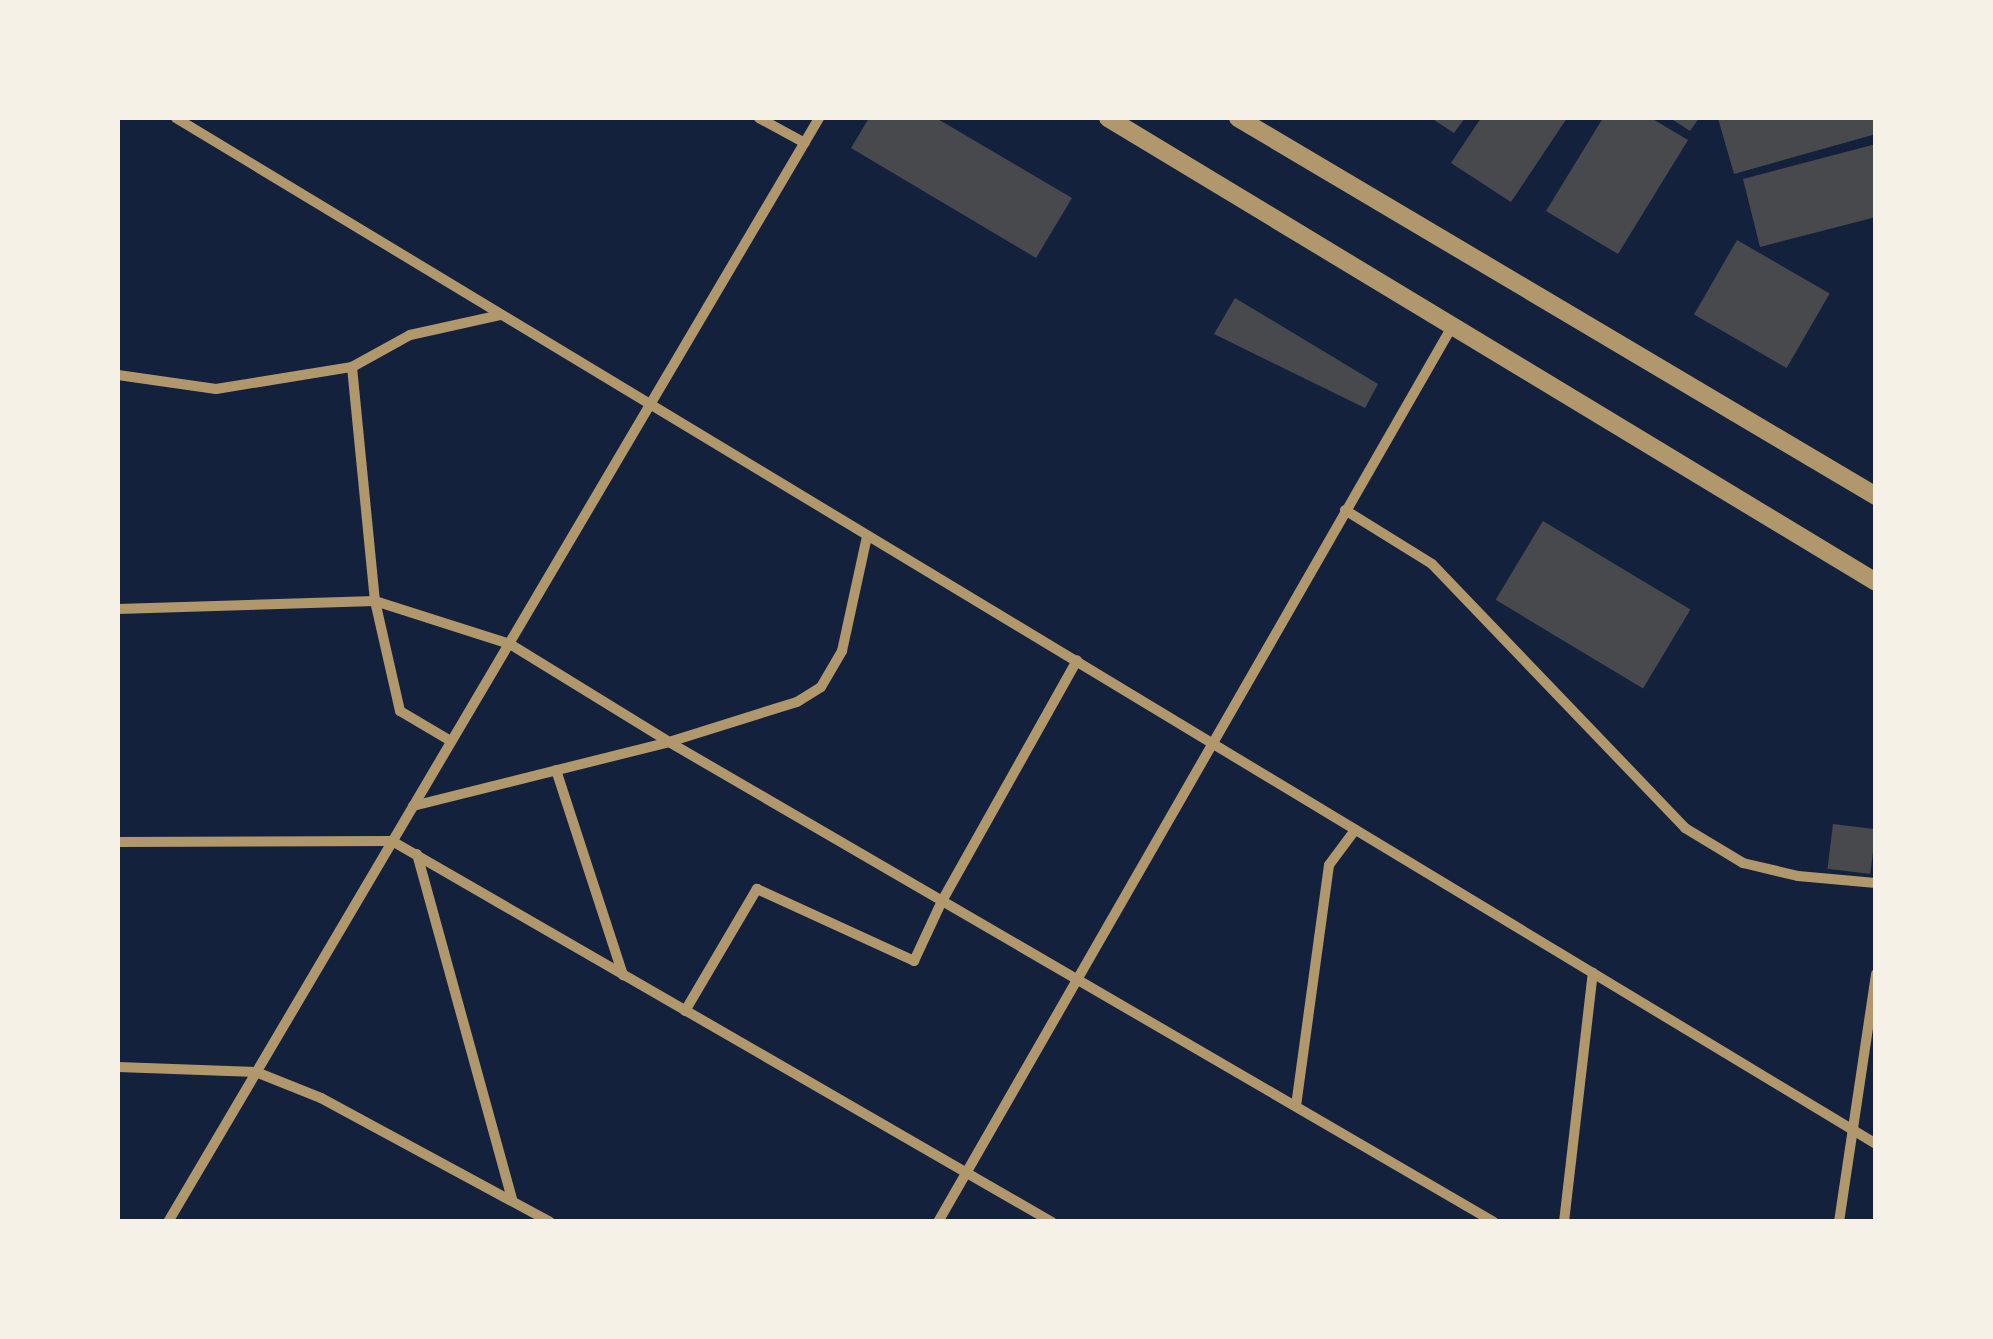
<!DOCTYPE html>
<html>
<head>
<meta charset="utf-8">
<style>
	body { margin:0 }
	#map { position:relative; width:1993px; height:1339px; overflow:hidden; background:#14213d; font-family:Arial,sans-serif }
	div>[style] { position:absolute }
	.building>* { inset:0; background:#48494c; transform-origin:0 0 }
	.minor>* { height:10px; margin:-5px; padding:0 5px; transform-origin:5px; border-radius:5px; background:#b1986c }
	.tertiary>* { height:18px; margin:-9px; padding:0 9px; transform-origin:9px; border-radius:9px; background:#b1986c }
	span { translate:-50% -50%; white-space:nowrap; text-align:center; line-height:1.15; -webkit-text-stroke:10px #f6f1e7; paint-order:stroke }
	.frame { position:absolute; inset:0; border:120px solid #f6f1e7; pointer-events:none }
</style>
</head>
<body>
<div id="map">
	<div class="building">
		<i style="clip-path:polygon(869px 118px,936px 118px,1072px 198px,1036px 258px,851px 148px)"></i>
		<i style="clip-path:polygon(1431px 118px,1465px 118px,1454px 133px)"></i>
		<i style="clip-path:polygon(1481px 118px,1567px 118px,1511px 202px,1451px 163px)"></i>
		<i style="clip-path:polygon(1603px 118px,1651px 118px,1688px 140px,1618px 254px,1546px 211px)"></i>
		<i style="clip-path:polygon(1670px 118px,1699px 118px,1690px 131px)"></i>
		<i style="clip-path:polygon(1718px 118px,1876px 118px,1876px 134px,1734px 174px)"></i>
		<i style="clip-path:polygon(1876px 144px,1876px 217px,1760px 247px,1743px 179px)"></i>
		<i style="left:1737px;top:240px;width:107px;height:86px;rotate:30deg"></i>
		<i style="clip-path:polygon(1235px 298px,1378px 384px,1365px 408px,1214px 334px)"></i>
		<i style="left:1543px;top:521px;width:172px;height:92px;rotate:31deg"></i>
		<i style="left:1833px;top:824px;width:43px;height:45px;rotate:7deg"></i>
	</div>
	<div class="minor">
		<i style="left:176px;top:118px;width:1986px;rotate:31.11deg"></i>
		<i style="left:759px;top:118px;width:52px;rotate:28.5deg"></i>
		<i style="left:352px;top:367px;width:235px;rotate:84.4deg"></i>
		<i style="left:375px;top:601px;width:113px;rotate:77.2deg"></i>
		<i style="left:400px;top:711px;width:57px;rotate:30.6deg"></i>
		<i style="left:118px;top:375px;width:99px;rotate:8.1deg"></i>
		<i style="left:216px;top:389px;width:138px;rotate:-9.2deg"></i>
		<i style="left:352px;top:367px;width:66px;rotate:-28.9deg"></i>
		<i style="left:410px;top:335px;width:92px;rotate:-12.5deg"></i>
		<i style="left:1345px;top:510px;width:102px;rotate:31.8deg"></i>
		<i style="left:1432px;top:564px;width:366px;rotate:46.2deg"></i>
		<i style="left:1685px;top:828px;width:68px;rotate:31.1deg"></i>
		<i style="left:1743px;top:863px;width:57px;rotate:13.3deg"></i>
		<i style="left:1798px;top:876px;width:78px;rotate:5.1deg"></i>
		<i style="left:118px;top:609px;width:257px;rotate:-1.8deg"></i>
		<i style="left:375px;top:601px;width:142px;rotate:17.7deg"></i>
		<i style="left:510px;top:644px;width:187px;rotate:31.6deg"></i>
		<i style="left:669px;top:742px;width:954px;rotate:30.19deg"></i>
		<i style="left:556px;top:770px;width:216px;rotate:71.9deg"></i>
		<i style="left:413px;top:806px;width:264px;rotate:-14deg"></i>
		<i style="left:669px;top:742px;width:134px;rotate:-17.4deg"></i>
		<i style="left:797px;top:702px;width:28px;rotate:-32deg"></i>
		<i style="left:821px;top:687px;width:42px;rotate:-59.7deg"></i>
		<i style="left:842px;top:651px;width:118px;rotate:-77.7deg"></i>
		<i style="left:118px;top:842px;width:274px;rotate:-0.2deg"></i>
		<i style="left:392px;top:841px;width:762px;rotate:30deg"></i>
		<i style="left:417px;top:854px;width:358px;rotate:74.6deg"></i>
		<i style="left:685px;top:1011px;width:142px;rotate:-59.5deg"></i>
		<i style="left:757px;top:889px;width:173px;rotate:24.6deg"></i>
		<i style="left:914px;top:961px;width:66px;rotate:-65deg"></i>
		<i style="left:942px;top:901px;width:276px;rotate:-60.7deg"></i>
		<i style="left:118px;top:1067px;width:138px;rotate:2.1deg"></i>
		<i style="left:256px;top:1072px;width:70px;rotate:21.8deg"></i>
		<i style="left:321px;top:1098px;width:260px;rotate:28.4deg"></i>
		<i style="left:1296px;top:1106px;width:243px;rotate:-82.2deg"></i>
		<i style="left:1329px;top:865px;width:44px;rotate:-53.4deg"></i>
		<i style="left:168px;top:1222px;width:1282px;rotate:-59.47deg"></i>
		<i style="left:938px;top:1222px;width:1034px;rotate:-60.14deg"></i>
		<i style="left:1564px;top:1222px;width:251px;rotate:-83.4deg"></i>
		<i style="left:1839px;top:1222px;width:251px;rotate:-81.5deg"></i>
	</div>
	<div class="tertiary">
		<i style="left:1108px;top:118px;width:897px;rotate:31.14deg"></i>
		<i style="left:1238px;top:118px;width:742px;rotate:30.65deg"></i>
	</div>
	<div class="frame"></div>
</div>
</body>
</html>
